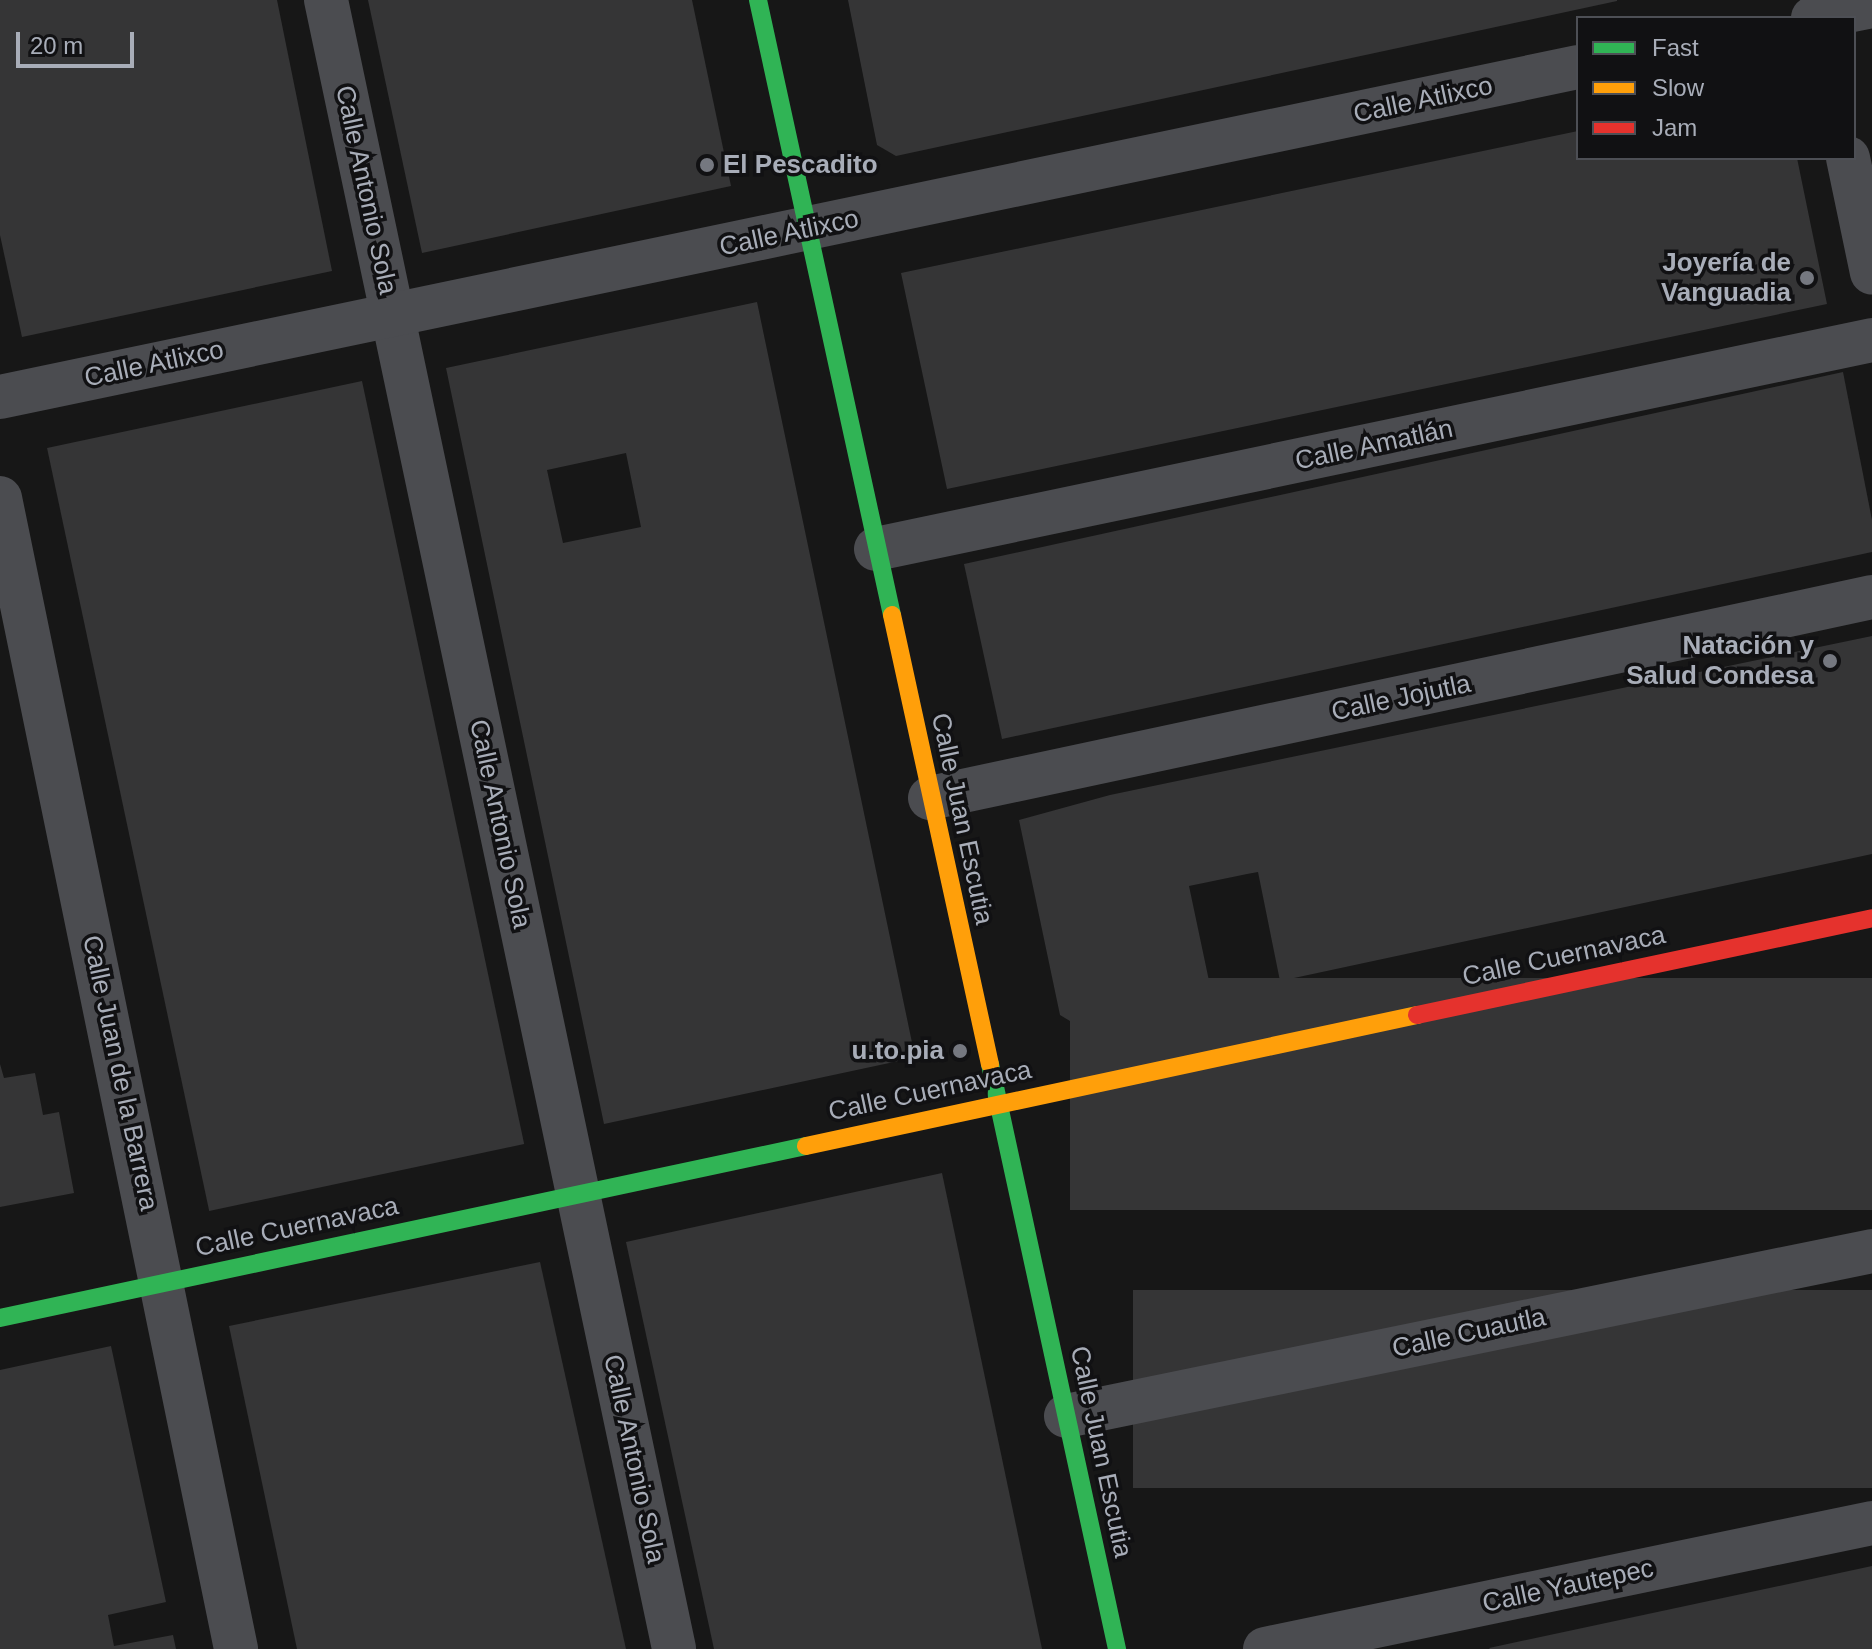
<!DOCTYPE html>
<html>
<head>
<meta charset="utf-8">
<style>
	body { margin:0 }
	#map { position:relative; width:1872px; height:1649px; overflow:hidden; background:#171717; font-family:Arial,sans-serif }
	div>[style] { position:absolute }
	.building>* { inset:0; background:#353536; transform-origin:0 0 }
	.street>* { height:44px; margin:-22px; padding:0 22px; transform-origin:22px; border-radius:22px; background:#4b4c50 }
	.fast>* { height:18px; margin:-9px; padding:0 9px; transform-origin:9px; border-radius:9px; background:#30b455 }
	.slow>* { height:18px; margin:-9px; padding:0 9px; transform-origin:9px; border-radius:9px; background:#ff9f0a }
	.jam>* { height:18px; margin:-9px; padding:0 9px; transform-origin:9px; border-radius:9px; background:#e5322d }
	.dots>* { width:22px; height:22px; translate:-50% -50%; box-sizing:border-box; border:4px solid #111113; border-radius:50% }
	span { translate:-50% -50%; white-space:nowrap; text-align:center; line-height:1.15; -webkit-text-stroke:7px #111113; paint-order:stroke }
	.street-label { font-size:26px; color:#a8adb8 }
	.poi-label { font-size:26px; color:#a8adb8; font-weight:700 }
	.left { translate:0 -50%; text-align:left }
	.right { translate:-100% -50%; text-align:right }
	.legend { position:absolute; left:1576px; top:16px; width:280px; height:144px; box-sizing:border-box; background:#111113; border:2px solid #4d4f55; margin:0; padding:10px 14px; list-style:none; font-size:24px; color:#a8adb8 }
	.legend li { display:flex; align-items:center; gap:16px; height:40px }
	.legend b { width:40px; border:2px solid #4d4f55 }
	.scale { position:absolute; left:16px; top:32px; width:118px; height:36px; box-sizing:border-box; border:4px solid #a8adb8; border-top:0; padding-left:10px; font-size:24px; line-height:28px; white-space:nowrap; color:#a8adb8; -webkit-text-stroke:6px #111113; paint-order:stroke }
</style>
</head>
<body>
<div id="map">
	<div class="building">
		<i style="clip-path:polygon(0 0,277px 0,332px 271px,22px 337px,0 235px)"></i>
		<i style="clip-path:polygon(368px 0,692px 0,731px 186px,422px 253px)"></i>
		<i style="clip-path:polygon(848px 0,1617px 0,1617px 1px,896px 156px,877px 145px)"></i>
		<i style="clip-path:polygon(1578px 131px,1578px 158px,1797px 158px,1827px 304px,947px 489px,901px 273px)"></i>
		<i style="clip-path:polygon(evenodd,757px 302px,914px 1052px,908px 1059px,604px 1124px,446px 368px,757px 302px,626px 453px,641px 527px,563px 543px,547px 470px,626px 453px)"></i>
		<i style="clip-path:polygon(1843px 372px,1872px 520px,1872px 552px,1002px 739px,964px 564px)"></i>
		<i style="left:362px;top:381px;width:780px;height:322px;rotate:78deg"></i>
		<i style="clip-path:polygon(1872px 636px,1872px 854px,1280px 981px,1258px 872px,1247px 874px,1189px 886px,1212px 995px,1075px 1024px,1060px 1015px,1019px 820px,1110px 795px)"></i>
		<i style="left:1872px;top:978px;width:232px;height:802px;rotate:90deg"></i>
		<i style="clip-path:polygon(0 1064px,4px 1078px,35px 1073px,43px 1115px,59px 1112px,74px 1193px,0 1207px)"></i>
		<i style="clip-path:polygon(942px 1173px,1042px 1649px,714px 1649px,626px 1242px)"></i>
		<i style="clip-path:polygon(540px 1262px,626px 1649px,297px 1649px,229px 1326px)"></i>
		<i style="left:1872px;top:1290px;width:198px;height:739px;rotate:90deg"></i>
		<i style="clip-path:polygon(111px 1346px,166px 1602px,108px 1615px,114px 1646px,173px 1635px,176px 1649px,0 1649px,0 1370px)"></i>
		<i style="clip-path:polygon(1872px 1566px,1872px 1649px,1490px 1649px,1489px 1648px)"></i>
	</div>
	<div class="street">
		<i style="left:326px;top:0;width:1685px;rotate:78.08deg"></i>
		<i style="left:1813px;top:18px;width:60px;rotate:-11.5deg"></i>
		<i style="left:1848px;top:158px;width:117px;rotate:78.2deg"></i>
		<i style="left:0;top:397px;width:1612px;rotate:-11.81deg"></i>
		<i style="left:0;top:498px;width:1175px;rotate:78.41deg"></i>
		<i style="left:876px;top:549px;width:1018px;rotate:-11.85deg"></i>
		<i style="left:930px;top:798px;width:963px;rotate:-12.04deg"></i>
		<i style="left:1066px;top:1416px;width:823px;rotate:-11.57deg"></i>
		<i style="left:1265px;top:1649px;width:620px;rotate:-11.73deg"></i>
	</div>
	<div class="fast">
		<i style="left:758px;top:0;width:629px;rotate:77.71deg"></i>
		<i style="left:990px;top:1064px;width:599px;rotate:77.75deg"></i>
		<i style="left:0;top:1318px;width:824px;rotate:-12.05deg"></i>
	</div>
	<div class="slow">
		<i style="left:892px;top:615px;width:460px;rotate:77.7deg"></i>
		<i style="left:806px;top:1146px;width:625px;rotate:-12.1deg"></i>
	</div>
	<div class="jam">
		<i style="left:1417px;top:1015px;width:465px;rotate:-12deg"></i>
	</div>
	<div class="dots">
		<i style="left:707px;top:165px;background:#757880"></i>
		<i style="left:1807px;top:278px;background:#757880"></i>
		<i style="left:1830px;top:661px;background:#757880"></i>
		<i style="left:960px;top:1051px;background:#757880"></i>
	</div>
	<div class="street-label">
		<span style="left:1423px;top:100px;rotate:-12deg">Calle Atlixco</span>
		<span style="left:366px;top:190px;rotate:78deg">Calle Antonio Sola</span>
		<span style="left:789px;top:233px;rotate:-12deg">Calle Atlixco</span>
		<span style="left:154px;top:364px;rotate:-12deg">Calle Atlixco</span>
		<span style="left:1374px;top:445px;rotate:-12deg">Calle Amatlán</span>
		<span style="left:1401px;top:698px;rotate:-12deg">Calle Jojutla</span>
		<span style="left:962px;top:819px;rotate:78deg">Calle Juan Escutia</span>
		<span style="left:500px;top:824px;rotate:78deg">Calle Antonio Sola</span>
		<span style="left:1564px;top:956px;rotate:-12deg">Calle Cuernavaca</span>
		<span style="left:120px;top:1073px;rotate:78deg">Calle Juan de la Barrera</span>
		<span style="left:930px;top:1091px;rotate:-12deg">Calle Cuernavaca</span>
		<span style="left:297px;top:1227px;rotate:-12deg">Calle Cuernavaca</span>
		<span style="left:1469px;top:1333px;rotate:-12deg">Calle Cuautla</span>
		<span style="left:1101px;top:1452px;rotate:78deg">Calle Juan Escutia</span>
		<span style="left:634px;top:1459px;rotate:78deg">Calle Antonio Sola</span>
		<span style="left:1568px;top:1586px;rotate:-12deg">Calle Yautepec</span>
	</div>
	<div class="poi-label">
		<span class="left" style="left:723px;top:165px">El Pescadito</span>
		<span class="right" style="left:1791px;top:278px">Joyería de<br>Vanguadia</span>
		<span class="right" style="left:1814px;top:661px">Natación y<br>Salud Condesa</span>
		<span class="right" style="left:944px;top:1051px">u.to.pia</span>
	</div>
	<ul class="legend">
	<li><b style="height:10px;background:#30b455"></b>Fast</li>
	<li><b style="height:10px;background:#ff9f0a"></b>Slow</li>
	<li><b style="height:10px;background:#e5322d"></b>Jam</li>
	</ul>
	<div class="scale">20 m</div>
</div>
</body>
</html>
